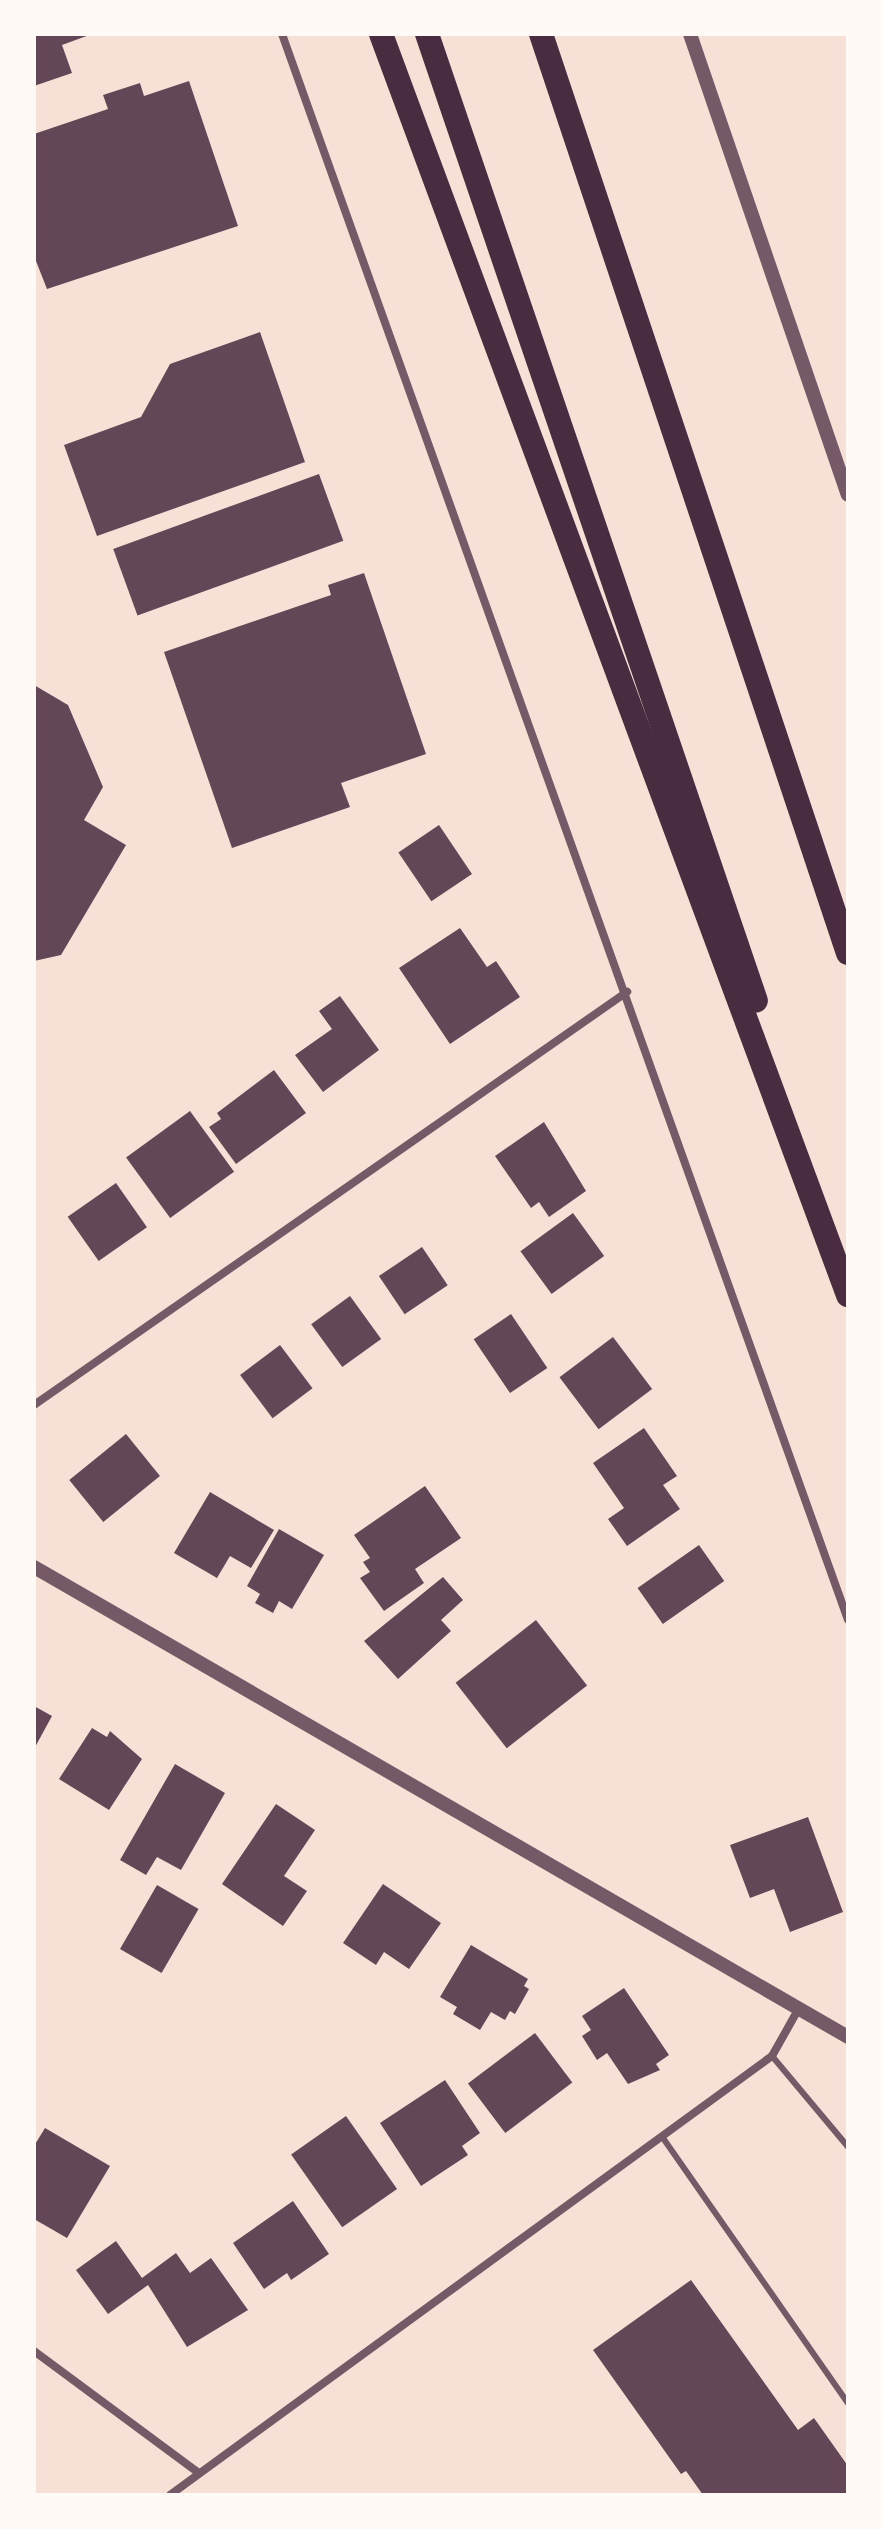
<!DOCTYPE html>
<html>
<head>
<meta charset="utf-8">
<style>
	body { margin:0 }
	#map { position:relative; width:882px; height:2529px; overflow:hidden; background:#f7e1d7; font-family:"Fira Sans Condensed",sans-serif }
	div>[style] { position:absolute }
	.building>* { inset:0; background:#644757; transform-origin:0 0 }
	.service>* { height:6px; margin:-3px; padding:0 3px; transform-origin:3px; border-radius:3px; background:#755966 }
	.minor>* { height:8px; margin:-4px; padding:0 4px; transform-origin:4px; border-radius:4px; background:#755966 }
	.tertiary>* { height:14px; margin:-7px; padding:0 7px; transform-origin:7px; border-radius:7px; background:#755966 }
	.motorway>* { height:24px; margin:-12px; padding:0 12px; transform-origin:12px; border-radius:12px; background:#4a2c40 }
	span { translate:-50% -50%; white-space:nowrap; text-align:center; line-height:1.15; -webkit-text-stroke:7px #fffaf5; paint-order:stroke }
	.frame { position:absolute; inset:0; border:36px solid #fffaf5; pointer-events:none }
</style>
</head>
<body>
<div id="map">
	<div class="building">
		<i style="clip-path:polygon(34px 34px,92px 34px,62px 45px,72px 73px,34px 86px)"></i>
		<i style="clip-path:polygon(189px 81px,238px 226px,47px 289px,34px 256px,34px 134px,108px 109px,103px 95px,140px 83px,144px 96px)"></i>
		<i style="clip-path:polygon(260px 332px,305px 462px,97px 536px,64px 445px,141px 417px,170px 364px)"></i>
		<i style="left:319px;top:474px;width:71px;height:219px;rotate:70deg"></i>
		<i style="clip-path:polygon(364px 573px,426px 754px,341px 783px,350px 807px,232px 848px,164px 652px,331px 595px,328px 585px)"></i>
		<i style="clip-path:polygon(34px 685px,68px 705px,103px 787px,84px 820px,126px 845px,61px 955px,34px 961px)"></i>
		<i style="left:439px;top:825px;width:59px;height:49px;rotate:56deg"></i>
		<i style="clip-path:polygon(460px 928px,487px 967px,496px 961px,520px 997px,450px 1044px,399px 968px)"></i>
		<i style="clip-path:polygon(340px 996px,379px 1050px,323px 1092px,295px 1055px,332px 1029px,319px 1011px)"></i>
		<i style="clip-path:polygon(274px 1070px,306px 1113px,236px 1164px,209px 1127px,221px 1119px,217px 1113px)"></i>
		<i style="left:190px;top:1111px;width:75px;height:79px;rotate:54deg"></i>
		<i style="clip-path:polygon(544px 1122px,586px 1191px,549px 1217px,539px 1202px,531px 1208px,495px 1156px)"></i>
		<i style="left:116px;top:1183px;width:54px;height:59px;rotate:55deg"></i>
		<i style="left:573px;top:1213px;width:53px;height:65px;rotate:54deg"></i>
		<i style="left:422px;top:1247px;width:46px;height:52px;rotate:56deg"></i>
		<i style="left:350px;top:1296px;width:53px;height:48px;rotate:54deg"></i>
		<i style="left:511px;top:1314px;width:65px;height:45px;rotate:56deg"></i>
		<i style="left:613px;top:1337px;width:65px;height:67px;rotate:53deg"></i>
		<i style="left:280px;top:1345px;width:54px;height:50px;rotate:53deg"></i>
		<i style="clip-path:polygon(644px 1428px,677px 1476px,663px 1485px,680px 1509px,627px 1546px,608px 1519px,624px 1508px,593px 1463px)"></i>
		<i style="left:126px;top:1434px;width:54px;height:73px;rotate:51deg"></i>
		<i style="clip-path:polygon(425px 1486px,461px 1538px,415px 1569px,424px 1583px,384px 1611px,360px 1578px,370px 1572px,363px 1562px,370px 1558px,354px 1535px)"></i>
		<i style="clip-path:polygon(210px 1492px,274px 1530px,251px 1568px,230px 1556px,217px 1578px,174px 1553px)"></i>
		<i style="clip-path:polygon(279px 1529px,324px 1555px,292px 1609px,279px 1601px,273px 1613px,255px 1603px,260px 1594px,247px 1586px)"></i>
		<i style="left:699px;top:1545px;width:44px;height:75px;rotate:55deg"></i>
		<i style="clip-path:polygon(443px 1577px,463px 1600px,441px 1620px,451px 1631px,398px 1679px,364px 1641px)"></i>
		<i style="left:536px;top:1620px;width:83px;height:102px;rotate:52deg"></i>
		<i style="clip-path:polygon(34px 1706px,52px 1716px,34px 1749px)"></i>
		<i style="clip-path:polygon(92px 1728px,107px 1737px,110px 1731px,142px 1759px,109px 1810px,59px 1779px)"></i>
		<i style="clip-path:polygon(175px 1764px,225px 1793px,181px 1870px,157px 1857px,146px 1875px,120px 1860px)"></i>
		<i style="clip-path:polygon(276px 1804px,315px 1830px,284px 1876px,307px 1891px,283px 1926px,222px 1884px)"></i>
		<i style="clip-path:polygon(808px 1817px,843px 1912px,790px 1932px,774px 1889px,750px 1898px,730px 1845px)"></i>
		<i style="clip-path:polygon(383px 1884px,441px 1923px,409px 1969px,384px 1952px,376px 1965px,343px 1943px)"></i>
		<i style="left:157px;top:1885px;width:48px;height:74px;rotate:30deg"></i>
		<i style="clip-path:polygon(471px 1945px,528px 1979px,524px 1986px,529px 1989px,515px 2014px,510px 2011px,505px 2020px,491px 2012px,480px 2030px,453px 2014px,457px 2007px,440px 1997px)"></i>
		<i style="clip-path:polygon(624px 1988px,669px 2055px,656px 2064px,660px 2070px,628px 2084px,607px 2053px,597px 2060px,582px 2036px,591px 2030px,582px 2016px)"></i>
		<i style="left:535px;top:2033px;width:62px;height:84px;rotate:53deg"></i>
		<i style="clip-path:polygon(445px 2080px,480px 2133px,462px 2146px,468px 2155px,421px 2186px,380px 2123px)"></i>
		<i style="left:346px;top:2116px;width:89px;height:67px;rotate:55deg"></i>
		<i style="clip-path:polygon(45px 2128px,110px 2166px,67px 2238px,34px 2219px,34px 2146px)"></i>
		<i style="clip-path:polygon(293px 2201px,329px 2254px,291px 2280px,287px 2273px,264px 2289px,233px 2243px)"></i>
		<i style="clip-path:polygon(116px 2241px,142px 2278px,176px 2253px,190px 2273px,211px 2258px,248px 2310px,187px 2347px,148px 2285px,108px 2314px,76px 2270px)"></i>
		<i style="clip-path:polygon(691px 2280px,798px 2430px,814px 2418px,848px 2466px,848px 2495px,703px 2495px,686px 2471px,681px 2474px,593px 2350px)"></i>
	</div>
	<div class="service">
		<i style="left:772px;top:2056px;width:119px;rotate:50.1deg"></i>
		<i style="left:663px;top:2138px;width:323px;rotate:55.1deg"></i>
	</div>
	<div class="minor">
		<i style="left:282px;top:34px;width:1684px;rotate:70.36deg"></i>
		<i style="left:34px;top:1405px;width:723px;rotate:-34.86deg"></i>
		<i style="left:34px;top:2351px;width:205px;rotate:36.5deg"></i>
		<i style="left:170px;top:2495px;width:745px;rotate:-36.1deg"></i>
		<i style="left:772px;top:2056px;width:55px;rotate:-60.6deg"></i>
	</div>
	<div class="tertiary">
		<i style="left:690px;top:34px;width:487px;rotate:71.1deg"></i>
		<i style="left:34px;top:1567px;width:940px;rotate:30deg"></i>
	</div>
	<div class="motorway">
		<i style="left:381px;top:34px;width:1345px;rotate:69.68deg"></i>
		<i style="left:427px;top:34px;width:1021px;rotate:71.21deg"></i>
		<i style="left:541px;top:34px;width:969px;rotate:71.53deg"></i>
	</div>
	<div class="frame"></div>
</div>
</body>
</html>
